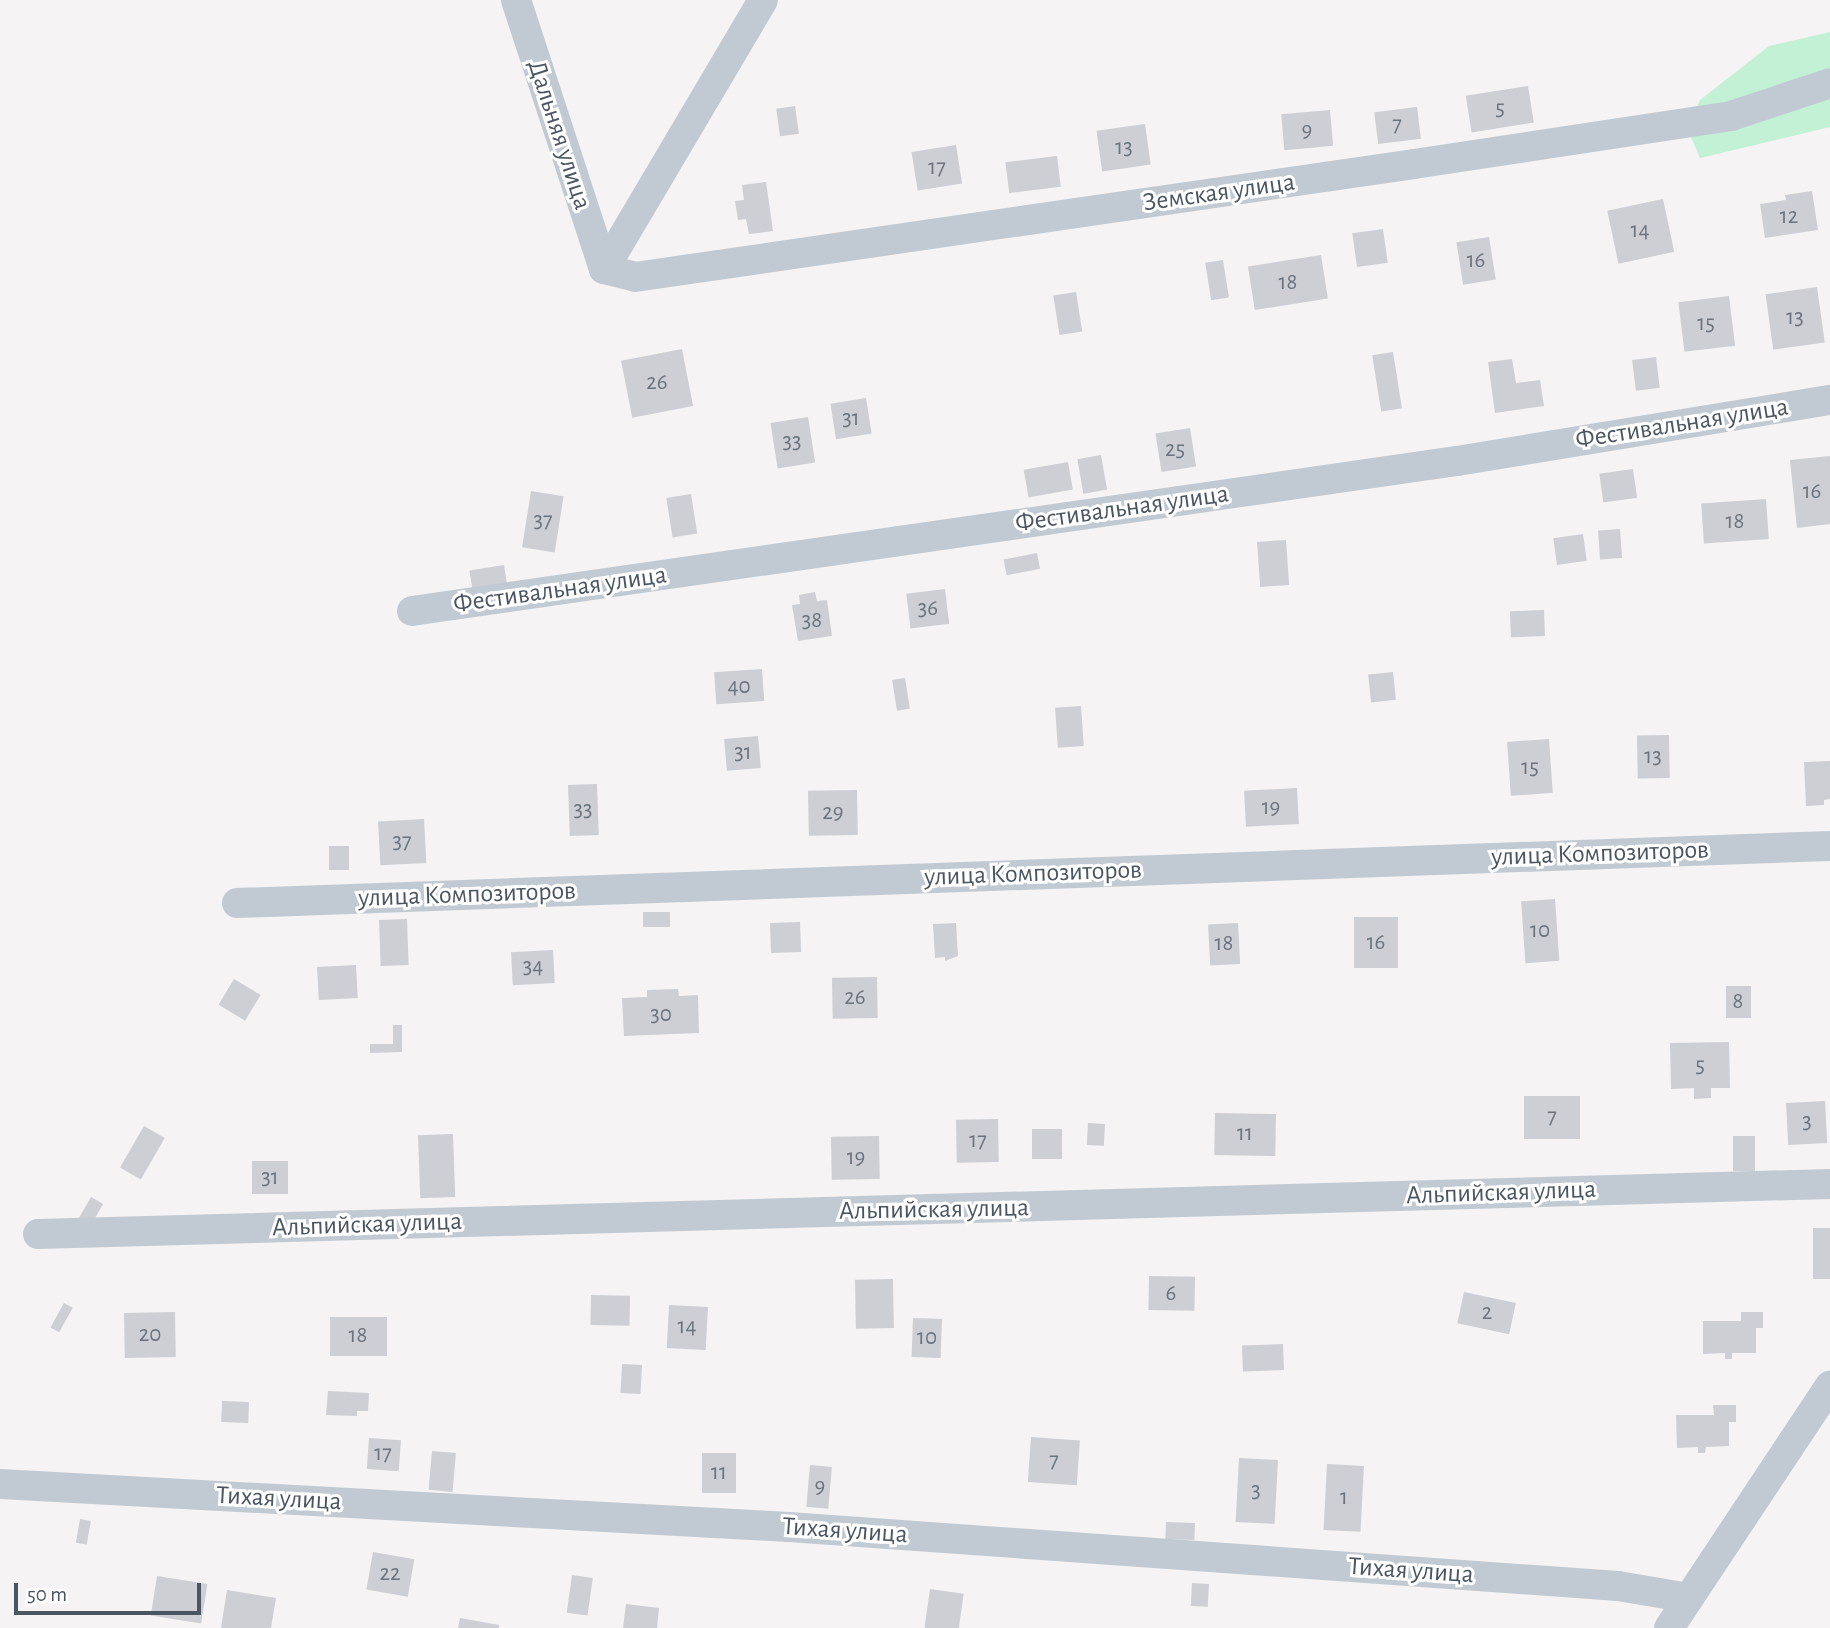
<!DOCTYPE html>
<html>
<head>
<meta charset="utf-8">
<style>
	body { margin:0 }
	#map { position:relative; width:1830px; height:1628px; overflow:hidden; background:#f5f3f3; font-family:"Alegreya Sans",sans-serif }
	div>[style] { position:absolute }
	.green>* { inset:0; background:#c3f1d5 }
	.building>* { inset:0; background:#cdcfd5; transform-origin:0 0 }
	.minor>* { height:30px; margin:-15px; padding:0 15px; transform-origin:15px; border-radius:15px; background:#c1cad2 }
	span { translate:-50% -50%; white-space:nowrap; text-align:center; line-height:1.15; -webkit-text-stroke:6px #fff; paint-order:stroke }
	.number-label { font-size:23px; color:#6b747e }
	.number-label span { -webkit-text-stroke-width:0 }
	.street-label { font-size:26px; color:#4a5661 }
	.scale { position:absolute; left:14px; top:1583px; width:187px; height:32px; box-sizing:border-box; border:4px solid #4a5661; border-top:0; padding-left:9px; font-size:21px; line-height:24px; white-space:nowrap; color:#4a5661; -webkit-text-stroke:5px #fff; paint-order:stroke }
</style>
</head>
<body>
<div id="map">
	<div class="green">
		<i style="clip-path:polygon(1830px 32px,1830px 127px,1700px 158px,1687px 128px,1700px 100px,1769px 46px)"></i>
	</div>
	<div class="building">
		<i style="left:1528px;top:86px;width:37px;height:63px;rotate:81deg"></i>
		<i style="left:795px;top:106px;width:28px;height:19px;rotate:82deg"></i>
		<i style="left:1417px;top:107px;width:32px;height:43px;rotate:83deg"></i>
		<i style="left:1330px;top:110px;width:36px;height:49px;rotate:85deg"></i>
		<i style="left:1145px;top:124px;width:41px;height:49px;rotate:82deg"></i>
		<i style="left:956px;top:145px;width:39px;height:45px;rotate:81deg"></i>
		<i style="left:1057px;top:156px;width:31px;height:52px;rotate:83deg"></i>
		<i style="clip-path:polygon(766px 182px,773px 231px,749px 234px,746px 219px,738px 220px,735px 201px,744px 200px,742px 185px)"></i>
		<i style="clip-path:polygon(1812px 191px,1818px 230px,1765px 238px,1760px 204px,1786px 200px,1785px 195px)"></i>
		<i style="left:1663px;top:199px;width:54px;height:57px;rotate:78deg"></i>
		<i style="left:1383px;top:229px;width:34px;height:31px;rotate:82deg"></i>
		<i style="left:1489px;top:237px;width:43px;height:33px;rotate:81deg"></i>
		<i style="left:1321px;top:255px;width:44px;height:74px;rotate:81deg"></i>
		<i style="left:1223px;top:260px;width:38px;height:18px;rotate:81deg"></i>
		<i style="left:1817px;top:287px;width:56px;height:52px;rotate:82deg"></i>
		<i style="left:1076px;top:292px;width:40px;height:23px;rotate:81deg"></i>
		<i style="left:1729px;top:296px;width:50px;height:51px;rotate:83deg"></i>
		<i style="left:682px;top:349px;width:58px;height:62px;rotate:79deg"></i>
		<i style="left:1393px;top:352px;width:57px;height:21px;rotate:81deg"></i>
		<i style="left:1656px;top:357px;width:31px;height:24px;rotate:83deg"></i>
		<i style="clip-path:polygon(1512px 359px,1516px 383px,1540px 380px,1544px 406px,1495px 413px,1488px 362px)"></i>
		<i style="left:866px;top:398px;width:36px;height:36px;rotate:81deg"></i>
		<i style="left:808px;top:417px;width:46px;height:38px;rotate:81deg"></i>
		<i style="left:1190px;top:428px;width:39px;height:35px;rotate:81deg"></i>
		<i style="left:1101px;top:455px;width:35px;height:24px;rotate:80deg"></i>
		<i style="clip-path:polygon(1830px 456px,1830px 524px,1797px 528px,1790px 460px)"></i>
		<i style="left:1068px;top:462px;width:28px;height:45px;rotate:80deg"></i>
		<i style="left:1633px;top:469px;width:29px;height:34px;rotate:82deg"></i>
		<i style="left:531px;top:491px;width:33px;height:57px;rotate:9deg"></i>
		<i style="left:691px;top:494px;width:40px;height:25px;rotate:81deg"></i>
		<i style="left:1766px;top:499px;width:40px;height:65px;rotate:86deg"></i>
		<i style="left:1620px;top:529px;width:29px;height:22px;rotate:86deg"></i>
		<i style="left:1583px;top:534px;width:27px;height:30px;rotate:82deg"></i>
		<i style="left:1286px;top:540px;width:45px;height:29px;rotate:86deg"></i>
		<i style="left:1037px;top:553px;width:16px;height:34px;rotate:79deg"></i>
		<i style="left:504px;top:565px;width:20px;height:35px;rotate:81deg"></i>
		<i style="left:945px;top:589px;width:35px;height:39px;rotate:83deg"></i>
		<i style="clip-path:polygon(815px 592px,817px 601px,827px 600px,832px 636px,798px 641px,792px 605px,800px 604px,799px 595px)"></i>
		<i style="left:1544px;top:610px;width:26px;height:34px;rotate:88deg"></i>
		<i style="left:762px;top:669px;width:32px;height:48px;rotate:86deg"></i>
		<i style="left:1393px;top:672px;width:28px;height:25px;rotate:84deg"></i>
		<i style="left:905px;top:678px;width:31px;height:13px;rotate:81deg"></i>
		<i style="left:1081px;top:706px;width:40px;height:26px;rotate:86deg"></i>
		<i style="left:1669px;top:735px;width:43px;height:32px;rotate:89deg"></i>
		<i style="left:758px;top:736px;width:32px;height:34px;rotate:85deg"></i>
		<i style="left:1549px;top:739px;width:54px;height:42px;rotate:86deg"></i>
		<i style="clip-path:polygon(1830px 761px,1830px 799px,1824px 800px,1824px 805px,1806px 806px,1804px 762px)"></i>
		<i style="left:597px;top:784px;width:51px;height:29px;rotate:88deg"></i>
		<i style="left:1297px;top:788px;width:36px;height:53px;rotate:87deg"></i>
		<i style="left:857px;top:790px;width:45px;height:49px;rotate:89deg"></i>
		<i style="left:424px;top:819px;width:44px;height:46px;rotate:87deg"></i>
		<i style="left:329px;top:846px;width:20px;height:24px"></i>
		<i style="left:1555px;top:899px;width:62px;height:34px;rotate:86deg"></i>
		<i style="left:643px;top:912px;width:27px;height:15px"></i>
		<i style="left:1398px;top:917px;width:51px;height:44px;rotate:90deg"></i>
		<i style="left:407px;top:919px;width:46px;height:28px;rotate:88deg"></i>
		<i style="left:800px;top:922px;width:30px;height:30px;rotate:88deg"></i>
		<i style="clip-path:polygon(956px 923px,958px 956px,945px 961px,945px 957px,935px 958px,933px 924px)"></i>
		<i style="left:1238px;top:923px;width:41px;height:30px;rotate:87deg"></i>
		<i style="left:553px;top:950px;width:33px;height:42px;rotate:87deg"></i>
		<i style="left:356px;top:965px;width:33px;height:39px;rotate:87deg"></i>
		<i style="left:877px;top:977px;width:41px;height:45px;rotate:89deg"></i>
		<i style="left:234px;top:979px;width:31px;height:30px;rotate:31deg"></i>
		<i style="left:1726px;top:986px;width:25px;height:32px"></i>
		<i style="clip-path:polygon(678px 989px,679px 996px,698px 995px,699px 1033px,624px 1036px,622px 998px,647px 997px,647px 990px)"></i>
		<i style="clip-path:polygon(393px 1025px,402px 1025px,402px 1052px,370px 1053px,370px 1044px,393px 1044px)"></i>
		<i style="clip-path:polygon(1729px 1042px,1730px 1088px,1711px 1088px,1711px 1098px,1694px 1099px,1694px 1088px,1671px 1089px,1670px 1043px)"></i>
		<i style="left:1524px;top:1096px;width:56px;height:43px"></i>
		<i style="left:1825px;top:1101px;width:42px;height:39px;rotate:87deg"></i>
		<i style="left:1215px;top:1113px;width:61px;height:42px;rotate:1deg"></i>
		<i style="left:998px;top:1119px;width:43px;height:42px;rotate:89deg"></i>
		<i style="left:1088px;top:1123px;width:17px;height:22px;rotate:3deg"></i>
		<i style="left:144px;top:1126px;width:24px;height:48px;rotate:30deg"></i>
		<i style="left:1032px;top:1129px;width:30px;height:30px"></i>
		<i style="left:453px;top:1134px;width:63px;height:35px;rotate:88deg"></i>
		<i style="left:879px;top:1136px;width:43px;height:48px;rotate:89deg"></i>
		<i style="left:1733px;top:1136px;width:22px;height:35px"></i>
		<i style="left:288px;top:1161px;width:33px;height:36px;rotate:90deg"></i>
		<i style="left:91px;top:1197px;width:14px;height:25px;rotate:30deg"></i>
		<i style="left:1813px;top:1228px;width:17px;height:51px"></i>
		<i style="left:1149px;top:1276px;width:46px;height:34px;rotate:1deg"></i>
		<i style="left:893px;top:1279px;width:49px;height:38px;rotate:89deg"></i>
		<i style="left:1464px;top:1292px;width:53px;height:32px;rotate:12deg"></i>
		<i style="left:591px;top:1295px;width:39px;height:30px;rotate:1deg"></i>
		<i style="left:64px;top:1303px;width:10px;height:28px;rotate:29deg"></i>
		<i style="left:669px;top:1305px;width:39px;height:43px;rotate:3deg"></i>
		<i style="left:175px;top:1312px;width:45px;height:51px;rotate:89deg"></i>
		<i style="clip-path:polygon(1741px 1312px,1763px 1312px,1763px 1328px,1756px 1328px,1756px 1353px,1732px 1353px,1732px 1359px,1725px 1359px,1725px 1353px,1703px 1354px,1703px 1321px,1741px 1321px)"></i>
		<i style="left:330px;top:1317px;width:57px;height:39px"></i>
		<i style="left:913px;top:1318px;width:29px;height:39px;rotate:2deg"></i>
		<i style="left:1283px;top:1344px;width:26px;height:41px;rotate:88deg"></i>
		<i style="left:622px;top:1364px;width:20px;height:29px;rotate:3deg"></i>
		<i style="clip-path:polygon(328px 1391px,369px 1393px,368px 1411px,357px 1411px,357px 1416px,326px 1415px)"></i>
		<i style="left:222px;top:1401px;width:27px;height:21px;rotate:2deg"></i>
		<i style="clip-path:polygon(1713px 1405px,1736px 1405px,1736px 1422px,1729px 1422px,1729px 1446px,1706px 1447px,1705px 1453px,1698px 1453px,1698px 1447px,1677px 1448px,1676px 1415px,1714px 1415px)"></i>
		<i style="left:1031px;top:1437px;width:49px;height:45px;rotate:4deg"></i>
		<i style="left:369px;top:1438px;width:32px;height:31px;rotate:4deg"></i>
		<i style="left:432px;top:1451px;width:24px;height:39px;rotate:5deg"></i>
		<i style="left:702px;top:1453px;width:34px;height:40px"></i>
		<i style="left:1239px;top:1458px;width:39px;height:64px;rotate:3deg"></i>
		<i style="left:1327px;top:1464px;width:37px;height:66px;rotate:3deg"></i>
		<i style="left:810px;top:1465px;width:22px;height:42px;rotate:5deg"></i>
		<i style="left:80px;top:1519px;width:11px;height:24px;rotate:10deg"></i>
		<i style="left:1166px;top:1522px;width:29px;height:17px;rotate:2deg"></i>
		<i style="left:373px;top:1552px;width:42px;height:38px;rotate:10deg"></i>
		<i style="left:572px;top:1575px;width:21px;height:38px;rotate:8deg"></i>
		<i style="left:157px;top:1576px;width:51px;height:40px;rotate:9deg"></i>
		<i style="left:1192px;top:1583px;width:17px;height:23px;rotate:3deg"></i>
		<i style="left:930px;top:1589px;width:34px;height:39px;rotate:8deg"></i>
		<i style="clip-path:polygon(227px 1590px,276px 1598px,271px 1628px,221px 1628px)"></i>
		<i style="clip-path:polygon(626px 1604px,659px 1608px,657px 1628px,623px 1628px)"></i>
		<i style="clip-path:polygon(460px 1618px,499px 1625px,499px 1628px,458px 1628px)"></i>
	</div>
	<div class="minor">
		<i style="left:516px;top:0;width:283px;rotate:71.9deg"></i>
		<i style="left:604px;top:269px;width:32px;rotate:14deg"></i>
		<i style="left:635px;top:277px;width:787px;rotate:-8.25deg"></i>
		<i style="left:1414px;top:164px;width:321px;rotate:-8.6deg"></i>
		<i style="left:1731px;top:116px;width:104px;rotate:-18.4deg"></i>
		<i style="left:604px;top:269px;width:312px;rotate:-59.4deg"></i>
		<i style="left:412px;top:611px;width:1056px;rotate:-8.17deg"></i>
		<i style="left:1457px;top:461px;width:378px;rotate:-9.3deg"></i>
		<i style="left:237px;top:903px;width:1594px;rotate:-2.05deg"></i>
		<i style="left:38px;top:1234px;width:1793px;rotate:-1.6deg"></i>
		<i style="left:0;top:1484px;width:790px;rotate:3.12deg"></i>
		<i style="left:789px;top:1527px;width:831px;rotate:4.07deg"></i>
		<i style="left:1618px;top:1586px;width:72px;rotate:9.6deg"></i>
		<i style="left:1669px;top:1628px;width:291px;rotate:-56.4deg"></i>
	</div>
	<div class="number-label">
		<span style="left:1500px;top:109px">5</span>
		<span style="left:1397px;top:125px">7</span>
		<span style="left:1307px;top:131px">9</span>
		<span style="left:1124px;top:148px">13</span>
		<span style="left:937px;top:168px">17</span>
		<span style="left:1789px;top:217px">12</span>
		<span style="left:1640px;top:231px">14</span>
		<span style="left:1476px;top:261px">16</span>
		<span style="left:1288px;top:283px">18</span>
		<span style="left:1795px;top:318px">13</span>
		<span style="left:1706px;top:324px">15</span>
		<span style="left:657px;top:383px">26</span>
		<span style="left:851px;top:419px">31</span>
		<span style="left:792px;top:442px">33</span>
		<span style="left:1175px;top:450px">25</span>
		<span style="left:1812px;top:492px">16</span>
		<span style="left:543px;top:521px">37</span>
		<span style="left:1735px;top:522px">18</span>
		<span style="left:928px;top:609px">36</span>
		<span style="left:812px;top:621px">38</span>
		<span style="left:739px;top:687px">40</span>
		<span style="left:743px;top:753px">31</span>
		<span style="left:1653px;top:757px">13</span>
		<span style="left:1530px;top:768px">15</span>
		<span style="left:1271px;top:808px">19</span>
		<span style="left:583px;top:810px">33</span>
		<span style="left:833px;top:813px">29</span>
		<span style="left:402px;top:842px">37</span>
		<span style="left:1540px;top:931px">10</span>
		<span style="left:1376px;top:943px">16</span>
		<span style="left:1224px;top:944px">18</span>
		<span style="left:533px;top:967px">34</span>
		<span style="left:855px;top:998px">26</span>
		<span style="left:1738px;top:1002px">8</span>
		<span style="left:661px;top:1015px">30</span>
		<span style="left:1700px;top:1066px">5</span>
		<span style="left:1552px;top:1117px">7</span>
		<span style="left:1807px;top:1122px">3</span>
		<span style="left:1245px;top:1134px">11</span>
		<span style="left:978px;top:1141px">17</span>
		<span style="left:856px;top:1158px">19</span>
		<span style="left:270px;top:1178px">31</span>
		<span style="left:1171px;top:1294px">6</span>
		<span style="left:1487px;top:1313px">2</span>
		<span style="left:687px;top:1327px">14</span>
		<span style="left:150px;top:1335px">20</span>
		<span style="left:358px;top:1336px">18</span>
		<span style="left:927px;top:1338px">10</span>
		<span style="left:383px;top:1454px">17</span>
		<span style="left:1054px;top:1461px">7</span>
		<span style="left:719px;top:1473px">11</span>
		<span style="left:820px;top:1487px">9</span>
		<span style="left:1256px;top:1491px">3</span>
		<span style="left:1344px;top:1498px">1</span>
		<span style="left:390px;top:1574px">22</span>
	</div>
	<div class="street-label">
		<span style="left:559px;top:135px;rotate:72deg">Дальняя улица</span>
		<span style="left:1219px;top:193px;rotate:-8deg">Земская улица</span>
		<span style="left:1682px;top:424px;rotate:-9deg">Фестивальная улица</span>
		<span style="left:1122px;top:509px;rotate:-8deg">Фестивальная улица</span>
		<span style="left:560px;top:590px;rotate:-8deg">Фестивальная улица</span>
		<span style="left:1600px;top:854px;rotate:-2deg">улица Композиторов</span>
		<span style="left:1033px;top:874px;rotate:-2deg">улица Композиторов</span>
		<span style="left:467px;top:895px;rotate:-2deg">улица Композиторов</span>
		<span style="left:1501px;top:1193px;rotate:-2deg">Альпийская улица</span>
		<span style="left:934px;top:1210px;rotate:-1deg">Альпийская улица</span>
		<span style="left:367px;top:1225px;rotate:-2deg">Альпийская улица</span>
		<span style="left:279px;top:1499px;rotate:3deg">Тихая улица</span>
		<span style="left:845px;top:1531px;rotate:4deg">Тихая улица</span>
		<span style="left:1411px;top:1571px;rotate:4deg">Тихая улица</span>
	</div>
	<div class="scale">50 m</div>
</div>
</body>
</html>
